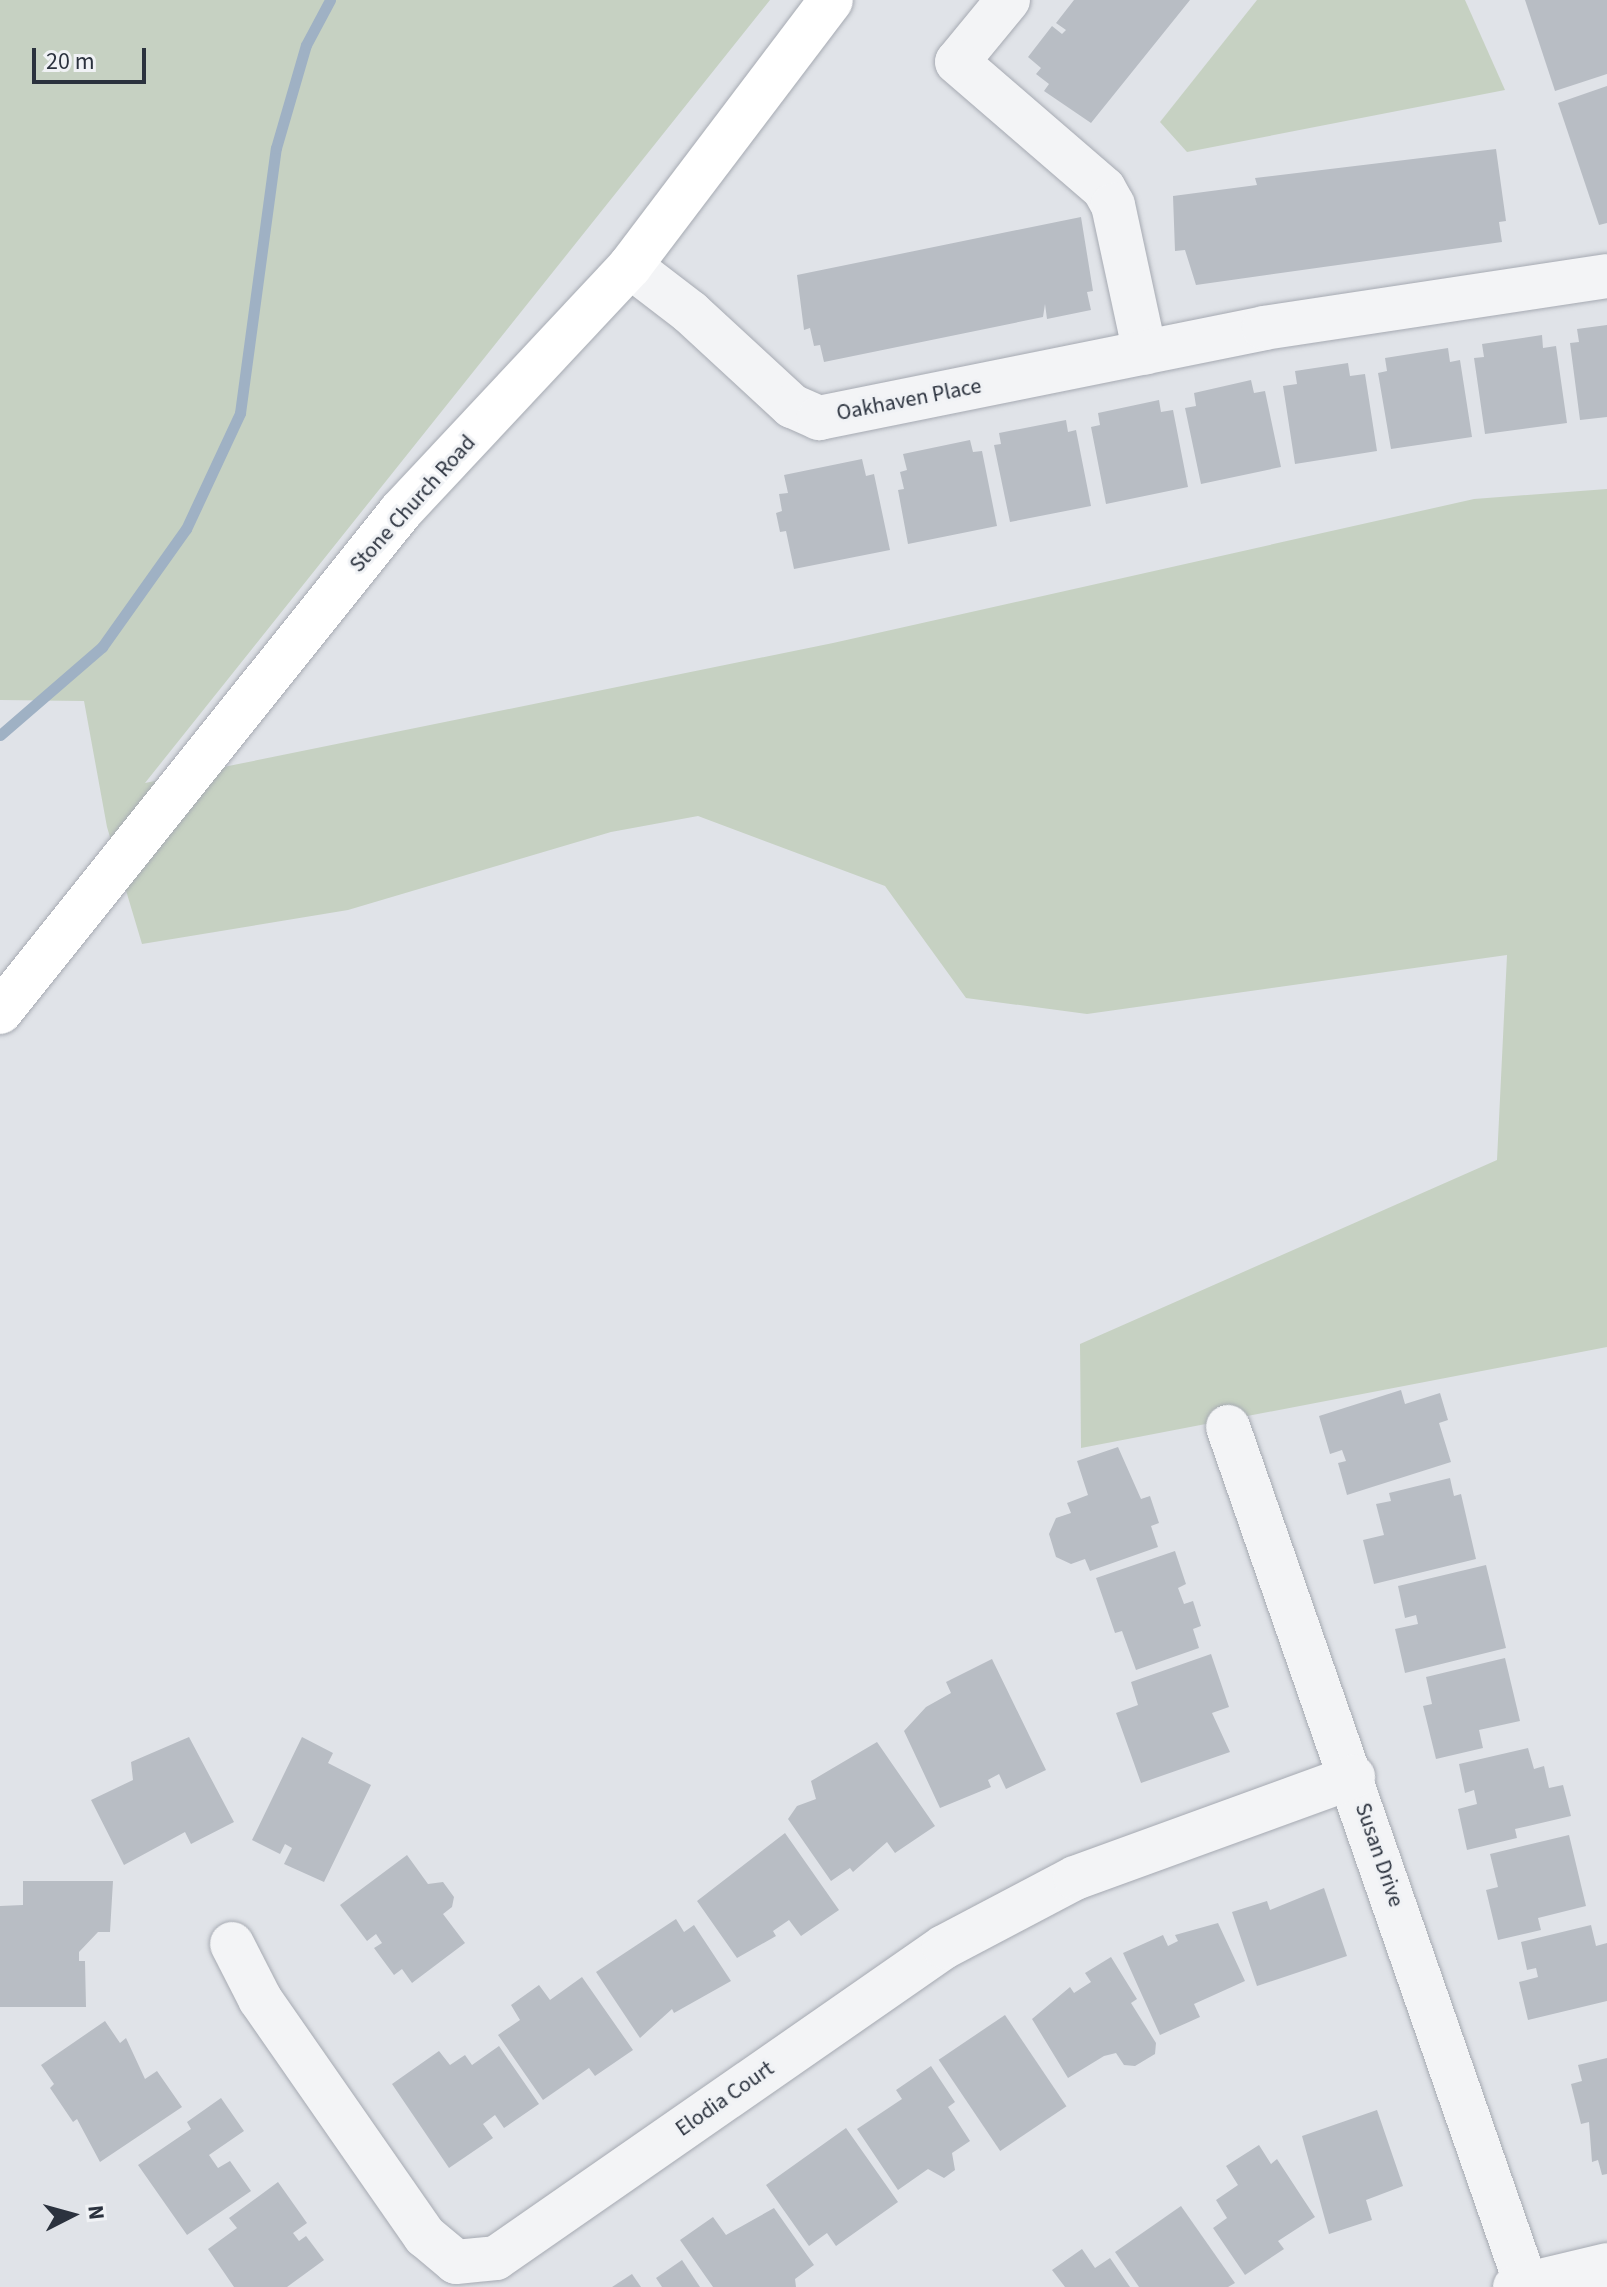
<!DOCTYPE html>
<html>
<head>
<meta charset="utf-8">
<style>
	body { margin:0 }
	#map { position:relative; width:1607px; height:2287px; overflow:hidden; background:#e0e3e8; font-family:"Source Sans 3",sans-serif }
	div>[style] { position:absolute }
	.green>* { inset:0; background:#c6d1c2 }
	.stream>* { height:11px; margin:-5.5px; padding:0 5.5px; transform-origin:5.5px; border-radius:5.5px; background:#9fb1c4 }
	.building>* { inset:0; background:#b8bdc4; transform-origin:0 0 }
	.roads { filter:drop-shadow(0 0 2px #a6aab2) drop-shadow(0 0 2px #a6aab2) }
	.minor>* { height:44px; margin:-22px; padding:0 22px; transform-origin:22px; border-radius:22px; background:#f3f4f6 }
	.secondary>* { height:44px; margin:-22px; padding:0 22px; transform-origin:22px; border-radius:22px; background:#fff }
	span { translate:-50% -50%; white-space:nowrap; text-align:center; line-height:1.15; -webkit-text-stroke:6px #f0f2f5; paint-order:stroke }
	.street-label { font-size:22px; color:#2b323e }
	.north { position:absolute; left:32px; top:2175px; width:80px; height:80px; -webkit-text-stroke:6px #f0f2f5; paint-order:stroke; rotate:84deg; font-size:22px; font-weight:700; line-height:32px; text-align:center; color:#2b323e }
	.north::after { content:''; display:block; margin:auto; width:28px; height:36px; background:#2b323e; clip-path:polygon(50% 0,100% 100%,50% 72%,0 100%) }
	.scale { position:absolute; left:32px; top:48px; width:114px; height:36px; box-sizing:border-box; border:4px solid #2b323e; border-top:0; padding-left:10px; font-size:24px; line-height:28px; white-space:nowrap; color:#2b323e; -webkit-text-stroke:6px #f0f2f5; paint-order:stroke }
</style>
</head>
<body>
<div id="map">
	<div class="green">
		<i style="clip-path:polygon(0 0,770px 0,145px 783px,833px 643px,1474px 499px,1607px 489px,1607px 1347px,1081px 1448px,1080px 1344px,1497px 1160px,1507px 955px,1087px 1014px,966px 998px,885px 886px,698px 816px,611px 832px,348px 910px,142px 944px,107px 827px,84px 701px,0 700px)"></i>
		<i style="clip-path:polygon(1257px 0,1465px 0,1505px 90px,1187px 152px,1160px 122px)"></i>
	</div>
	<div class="stream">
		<i style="left:0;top:735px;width:135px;rotate:-40.8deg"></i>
		<i style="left:102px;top:647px;width:145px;rotate:-54.6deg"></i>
		<i style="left:186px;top:529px;width:128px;rotate:-65deg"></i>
		<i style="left:240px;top:413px;width:267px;rotate:-82.3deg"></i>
		<i style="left:276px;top:148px;width:107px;rotate:-73.8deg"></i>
		<i style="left:306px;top:45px;width:51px;rotate:-61.9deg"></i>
	</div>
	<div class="building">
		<i style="clip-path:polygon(1074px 0,1190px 0,1091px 123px,1044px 91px,1049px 84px,1036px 74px,1041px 68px,1028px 57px,1052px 26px,1062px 34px,1066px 30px,1056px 23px)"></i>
		<i style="clip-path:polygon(1525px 0,1607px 0,1607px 74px,1555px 91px)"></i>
		<i style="clip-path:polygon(1607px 86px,1607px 223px,1599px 225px,1558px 103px)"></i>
		<i style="clip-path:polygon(1496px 149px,1506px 221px,1499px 222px,1502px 242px,1196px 285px,1185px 250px,1175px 251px,1173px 196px,1257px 185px,1255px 178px)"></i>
		<i style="clip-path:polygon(1081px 217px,1093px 291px,1087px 292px,1091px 310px,1047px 319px,1045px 304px,1043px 317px,824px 362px,820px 345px,814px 346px,810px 328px,804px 330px,797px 275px)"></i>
		<i style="clip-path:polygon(1607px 325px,1607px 417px,1580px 420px,1570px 343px,1579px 342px,1577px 329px)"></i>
		<i style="clip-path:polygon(1542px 335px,1543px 348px,1556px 346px,1567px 423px,1485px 434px,1474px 358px,1484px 357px,1482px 344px)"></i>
		<i style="clip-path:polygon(1448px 348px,1450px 362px,1460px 360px,1472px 437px,1391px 449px,1378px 373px,1387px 371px,1385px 358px)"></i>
		<i style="clip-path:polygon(1348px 363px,1350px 376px,1365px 374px,1377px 451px,1295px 464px,1283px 386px,1297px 384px,1295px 371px)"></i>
		<i style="clip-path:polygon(1251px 380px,1254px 393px,1265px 391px,1281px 467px,1201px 484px,1185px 408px,1196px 406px,1194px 393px)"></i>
		<i style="clip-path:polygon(1159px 400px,1161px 412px,1173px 410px,1188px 487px,1106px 504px,1091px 427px,1100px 425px,1098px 413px)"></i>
		<i style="clip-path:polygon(1066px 420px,1068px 432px,1076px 430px,1091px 506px,1010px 522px,994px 445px,1001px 444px,999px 433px)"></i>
		<i style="clip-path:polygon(970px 440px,973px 452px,982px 451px,997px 526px,908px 544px,898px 490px,904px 489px,900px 472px,907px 470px,903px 454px)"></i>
		<i style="clip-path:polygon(862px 459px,866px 476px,874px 474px,890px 550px,794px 569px,786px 531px,780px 532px,776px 513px,782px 511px,779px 494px,788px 493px,784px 475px)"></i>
		<i style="clip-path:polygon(1401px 1390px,1405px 1404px,1440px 1393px,1448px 1420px,1439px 1423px,1451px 1462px,1347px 1495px,1338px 1463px,1346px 1461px,1342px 1450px,1330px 1454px,1319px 1416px)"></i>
		<i style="clip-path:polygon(1118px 1447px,1141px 1499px,1150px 1496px,1159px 1523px,1151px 1526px,1158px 1547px,1090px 1571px,1085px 1559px,1071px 1564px,1056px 1557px,1049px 1534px,1056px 1518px,1071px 1513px,1067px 1503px,1088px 1495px,1077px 1461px)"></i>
		<i style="clip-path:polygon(1450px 1478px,1454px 1496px,1461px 1494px,1476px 1559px,1374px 1584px,1363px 1540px,1384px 1535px,1376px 1504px,1391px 1501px,1389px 1493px)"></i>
		<i style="clip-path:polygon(1175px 1551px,1186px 1584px,1178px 1588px,1184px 1604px,1193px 1601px,1201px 1626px,1193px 1629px,1199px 1648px,1136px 1670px,1122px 1631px,1115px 1633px,1096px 1578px)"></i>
		<i style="clip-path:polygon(1486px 1565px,1506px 1648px,1405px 1673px,1395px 1629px,1418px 1624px,1416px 1615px,1405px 1618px,1398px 1586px)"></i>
		<i style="clip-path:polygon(1211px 1654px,1229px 1707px,1212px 1713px,1230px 1752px,1141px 1783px,1116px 1713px,1138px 1705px,1131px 1682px)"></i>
		<i style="clip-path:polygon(1505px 1658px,1520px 1721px,1479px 1730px,1483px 1748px,1436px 1759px,1423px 1706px,1432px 1704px,1426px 1677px)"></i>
		<i style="clip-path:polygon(992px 1659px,1046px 1770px,1006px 1789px,999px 1774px,988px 1780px,991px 1787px,940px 1808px,904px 1731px,926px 1707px,951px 1693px,946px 1682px)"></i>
		<i style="clip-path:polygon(189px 1737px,234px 1822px,191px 1844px,185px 1832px,124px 1865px,91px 1800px,133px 1780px,131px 1762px)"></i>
		<i style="clip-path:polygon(302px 1737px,333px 1753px,328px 1763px,371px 1785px,324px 1882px,284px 1864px,292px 1848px,285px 1844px,280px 1854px,252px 1840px)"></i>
		<i style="clip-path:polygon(877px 1742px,935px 1826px,895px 1853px,887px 1842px,853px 1872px,850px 1868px,831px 1881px,788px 1819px,797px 1806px,816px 1799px,811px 1781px)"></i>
		<i style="clip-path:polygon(1528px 1748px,1534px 1769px,1544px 1766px,1549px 1788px,1563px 1785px,1571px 1816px,1515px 1829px,1517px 1838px,1467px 1850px,1458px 1809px,1477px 1804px,1474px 1790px,1465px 1793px,1459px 1764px)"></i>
		<i style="clip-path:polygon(785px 1833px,839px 1910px,801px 1936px,789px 1920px,773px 1931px,776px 1936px,737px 1958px,697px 1901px)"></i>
		<i style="clip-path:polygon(1569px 1835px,1586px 1906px,1538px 1918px,1541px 1930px,1498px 1940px,1486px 1890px,1498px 1887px,1490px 1854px)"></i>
		<i style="clip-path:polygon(407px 1855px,428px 1884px,443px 1882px,454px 1897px,452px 1907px,443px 1914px,465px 1943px,412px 1983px,402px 1969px,394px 1975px,374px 1948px,382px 1943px,376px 1934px,367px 1941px,340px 1905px)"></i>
		<i style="clip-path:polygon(23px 1881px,113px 1881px,110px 1932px,98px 1932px,79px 1952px,79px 1961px,85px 1961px,86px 2007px,0 2007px,0 1906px,23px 1905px)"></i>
		<i style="clip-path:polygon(1324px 1888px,1347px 1956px,1257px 1986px,1232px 1912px,1267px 1901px,1270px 1910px)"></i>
		<i style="clip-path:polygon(676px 1919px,684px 1932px,694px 1925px,731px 1981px,674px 2013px,672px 2009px,640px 2038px,596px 1972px)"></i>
		<i style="clip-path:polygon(1218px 1923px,1245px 1981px,1194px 2004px,1200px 2017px,1160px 2035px,1123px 1953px,1163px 1935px,1168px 1946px,1178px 1941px,1175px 1935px)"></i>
		<i style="clip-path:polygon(1591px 1925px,1596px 1946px,1607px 1943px,1607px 2001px,1528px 2020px,1519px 1982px,1538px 1977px,1536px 1968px,1527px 1970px,1521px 1942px)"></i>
		<i style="clip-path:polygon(1111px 1957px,1137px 1999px,1131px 2003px,1156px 2043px,1155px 2054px,1135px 2066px,1124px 2065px,1116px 2053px,1104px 2056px,1068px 2078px,1032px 2019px,1070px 1987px,1074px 1993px,1091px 1982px,1085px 1973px)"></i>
		<i style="clip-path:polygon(582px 1977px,633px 2050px,595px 2076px,589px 2068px,543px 2100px,498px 2035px,520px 2020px,511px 2005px,539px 1985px,550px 2000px)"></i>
		<i style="left:1005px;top:2015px;width:110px;height:80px;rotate:56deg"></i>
		<i style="clip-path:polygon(105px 2021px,120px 2043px,126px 2038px,145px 2079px,157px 2071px,182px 2107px,100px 2162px,77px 2119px,73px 2122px,50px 2088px,54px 2084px,41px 2065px)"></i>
		<i style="clip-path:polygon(499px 2046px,539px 2104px,504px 2128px,495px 2115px,483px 2124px,493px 2138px,449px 2168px,392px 2084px,439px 2051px,450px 2065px,465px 2055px,472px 2065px)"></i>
		<i style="clip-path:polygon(1607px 2058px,1607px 2174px,1602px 2175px,1598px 2160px,1592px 2162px,1589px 2122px,1581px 2124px,1571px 2084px,1582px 2081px,1578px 2065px)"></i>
		<i style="clip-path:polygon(931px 2066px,955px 2102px,948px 2107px,970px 2141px,952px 2153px,955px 2170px,944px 2178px,928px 2169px,898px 2190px,857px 2129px,902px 2099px,896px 2090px)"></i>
		<i style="clip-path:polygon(221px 2098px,244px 2131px,209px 2155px,218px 2168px,230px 2161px,251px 2191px,187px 2235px,138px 2165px,191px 2129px,187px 2122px)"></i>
		<i style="clip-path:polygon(1377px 2110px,1403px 2186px,1366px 2200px,1372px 2220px,1329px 2234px,1302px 2136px)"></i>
		<i style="clip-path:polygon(846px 2128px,898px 2202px,836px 2246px,827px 2233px,809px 2246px,766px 2185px)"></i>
		<i style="clip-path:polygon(1259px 2145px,1271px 2164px,1277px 2159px,1315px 2217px,1278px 2241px,1284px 2249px,1245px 2275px,1213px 2228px,1227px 2218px,1216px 2200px,1238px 2185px,1226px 2166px)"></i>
		<i style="clip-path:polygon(278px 2182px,307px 2223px,293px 2233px,299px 2241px,306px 2236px,324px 2260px,287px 2287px,234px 2287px,208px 2249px,237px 2228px,229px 2218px)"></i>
		<i style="clip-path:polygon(1181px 2206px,1235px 2283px,1228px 2287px,1139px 2287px,1115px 2252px)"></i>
		<i style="clip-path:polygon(774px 2208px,814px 2265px,795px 2279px,796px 2287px,713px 2287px,680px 2240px,713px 2217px,726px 2235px)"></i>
		<i style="clip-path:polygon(1082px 2249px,1095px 2268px,1110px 2258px,1130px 2287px,1065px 2287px,1052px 2270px)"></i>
		<i style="clip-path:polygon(682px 2260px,700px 2287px,662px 2287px,656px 2278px)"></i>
		<i style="clip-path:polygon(632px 2274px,641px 2287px,612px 2287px)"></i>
	</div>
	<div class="roads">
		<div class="minor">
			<i style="left:1008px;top:0;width:80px;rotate:129.4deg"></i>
			<i style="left:957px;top:62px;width:194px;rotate:40.8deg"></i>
			<i style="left:1104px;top:189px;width:18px;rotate:61deg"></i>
			<i style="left:1113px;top:205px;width:151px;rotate:77.8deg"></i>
			<i style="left:630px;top:266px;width:76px;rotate:37.5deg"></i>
			<i style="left:690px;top:312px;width:139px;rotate:42.7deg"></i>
			<i style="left:792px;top:406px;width:30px;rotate:24deg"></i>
			<i style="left:819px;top:418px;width:454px;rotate:-11.4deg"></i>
			<i style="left:1264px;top:328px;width:347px;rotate:-8.6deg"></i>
			<i style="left:1228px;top:1427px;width:907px;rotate:70.83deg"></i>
			<i style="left:232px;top:1944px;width:62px;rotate:63deg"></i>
			<i style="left:260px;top:1999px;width:289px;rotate:55.2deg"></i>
			<i style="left:425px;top:2236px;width:40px;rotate:40deg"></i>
			<i style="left:456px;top:2262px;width:40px;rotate:-5.7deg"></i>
			<i style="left:496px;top:2258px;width:545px;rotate:-34.77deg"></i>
			<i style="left:944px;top:1947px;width:148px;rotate:-27.8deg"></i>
			<i style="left:1075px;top:1878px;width:296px;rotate:-20deg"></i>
			<i style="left:1515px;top:2287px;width:95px;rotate:-13.4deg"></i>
		</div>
		<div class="secondary">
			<i style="left:0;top:1012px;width:642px;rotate:-51.33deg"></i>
			<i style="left:401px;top:511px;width:335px;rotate:-46.9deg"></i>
			<i style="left:630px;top:266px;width:333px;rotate:-52.9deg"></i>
		</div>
	</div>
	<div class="street-label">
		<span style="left:909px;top:400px;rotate:-11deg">Oakhaven Place</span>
		<span style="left:413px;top:504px;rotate:-48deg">Stone Church Road</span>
		<span style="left:1379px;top:1855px;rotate:71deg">Susan Drive</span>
		<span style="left:725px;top:2099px;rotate:-35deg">Elodia Court</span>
	</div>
	<div class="north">N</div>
	<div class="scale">20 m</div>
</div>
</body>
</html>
